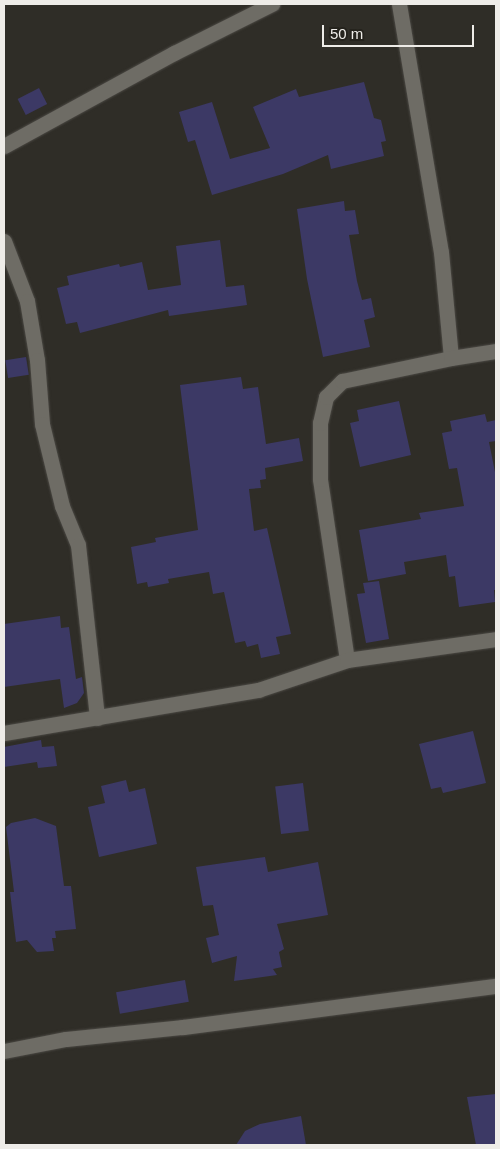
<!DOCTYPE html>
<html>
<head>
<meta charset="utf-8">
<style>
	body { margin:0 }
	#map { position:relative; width:500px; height:1149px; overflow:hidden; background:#2f2d27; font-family:Helvetica,sans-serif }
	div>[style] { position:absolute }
	.building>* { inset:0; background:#3c3965; transform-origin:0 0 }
	.roads { filter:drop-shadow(0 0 1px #4b4944) drop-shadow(0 0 1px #4b4944) }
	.minor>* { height:15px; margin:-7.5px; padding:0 7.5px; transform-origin:7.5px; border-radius:7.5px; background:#6e6c65 }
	span { translate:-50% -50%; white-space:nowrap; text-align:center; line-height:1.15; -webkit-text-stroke:4.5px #25231d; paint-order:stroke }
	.frame { position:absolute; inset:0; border:5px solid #eeece8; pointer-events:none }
	.scale { position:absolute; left:322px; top:25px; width:152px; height:22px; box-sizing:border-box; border:2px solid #eeece8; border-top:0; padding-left:6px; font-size:15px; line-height:18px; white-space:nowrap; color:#eeece8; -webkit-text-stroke:4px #25231d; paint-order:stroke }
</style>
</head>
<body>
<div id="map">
	<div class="building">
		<i style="clip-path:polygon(364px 82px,374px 118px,381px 120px,386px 141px,381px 142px,384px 156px,331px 169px,328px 155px,283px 174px,212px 195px,195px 140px,188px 142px,179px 112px,212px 102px,230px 159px,270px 148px,253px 107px,296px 89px,299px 97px)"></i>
		<i style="left:39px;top:88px;width:18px;height:24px;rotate:63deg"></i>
		<i style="clip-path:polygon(344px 201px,345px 211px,355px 210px,359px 234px,349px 235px,357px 281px,362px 300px,371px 298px,375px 317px,364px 320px,370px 347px,323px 357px,307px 279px,297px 209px)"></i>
		<i style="clip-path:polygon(220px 240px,226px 287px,244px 285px,247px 305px,169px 316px,168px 310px,80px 333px,77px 322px,66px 324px,57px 288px,69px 285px,67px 276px,119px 264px,120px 267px,142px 262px,148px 290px,181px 285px,176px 246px)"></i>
		<i style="left:26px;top:357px;width:18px;height:21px;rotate:81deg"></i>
		<i style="clip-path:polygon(241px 377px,243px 389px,258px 387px,266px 444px,299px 438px,303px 461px,265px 468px,266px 479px,260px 480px,261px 488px,249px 489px,254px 531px,267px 528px,291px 634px,276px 637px,280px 654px,261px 658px,258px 644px,247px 647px,245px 641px,235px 643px,224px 592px,213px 594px,209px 572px,168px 579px,169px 583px,148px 587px,147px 582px,137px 584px,131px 547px,156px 542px,155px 538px,198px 530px,180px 385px)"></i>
		<i style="clip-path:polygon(399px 401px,411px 455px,360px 467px,350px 423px,359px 421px,357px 410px)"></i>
		<i style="clip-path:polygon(485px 414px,487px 422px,496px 420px,496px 441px,489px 442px,496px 477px,496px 590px,494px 590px,495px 602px,459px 607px,455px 576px,449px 577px,446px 555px,404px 562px,406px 574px,368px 581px,359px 530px,421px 519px,419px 513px,464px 506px,457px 468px,449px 469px,442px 433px,452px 431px,450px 421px)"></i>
		<i style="clip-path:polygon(379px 581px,389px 639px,366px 643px,357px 594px,365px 593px,363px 583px)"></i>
		<i style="clip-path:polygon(60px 616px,61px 628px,69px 627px,76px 679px,82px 677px,84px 693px,77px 703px,64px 708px,60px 679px,4px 687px,4px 624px)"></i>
		<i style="clip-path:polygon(473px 731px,486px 783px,443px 793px,441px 787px,431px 789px,419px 744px)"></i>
		<i style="clip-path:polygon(41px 740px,42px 747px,54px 746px,57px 766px,38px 768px,37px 762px,4px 767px,4px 747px)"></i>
		<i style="clip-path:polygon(126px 780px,129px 792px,145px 788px,157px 844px,99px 857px,88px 807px,105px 803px,101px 786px)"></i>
		<i style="left:303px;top:783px;width:48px;height:28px;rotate:83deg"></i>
		<i style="clip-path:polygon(35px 818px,56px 826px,64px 886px,71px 886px,76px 929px,55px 931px,56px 938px,52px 938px,54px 951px,37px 952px,27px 940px,16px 942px,10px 892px,14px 892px,6px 827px,11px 823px)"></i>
		<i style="clip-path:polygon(265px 857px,268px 872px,318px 862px,328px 915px,277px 924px,284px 949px,279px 952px,282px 967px,273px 969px,277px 975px,234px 981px,237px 956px,212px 963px,206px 938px,219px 935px,213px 905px,203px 906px,196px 867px)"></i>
		<i style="left:185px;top:980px;width:22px;height:70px;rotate:80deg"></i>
		<i style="clip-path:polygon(496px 1094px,496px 1145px,476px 1145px,467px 1097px)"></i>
		<i style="clip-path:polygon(301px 1116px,306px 1145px,236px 1145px,245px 1131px,260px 1124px)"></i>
	</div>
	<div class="roads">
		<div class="minor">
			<i style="left:399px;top:4px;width:252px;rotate:80.4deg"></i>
			<i style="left:441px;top:252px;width:106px;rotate:84.6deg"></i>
			<i style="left:4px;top:146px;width:194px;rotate:-28.7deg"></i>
			<i style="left:174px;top:53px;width:110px;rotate:-26.6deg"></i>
			<i style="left:4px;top:241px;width:64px;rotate:69deg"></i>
			<i style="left:27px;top:301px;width:60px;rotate:80.4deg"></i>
			<i style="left:37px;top:360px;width:64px;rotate:85.5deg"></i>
			<i style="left:42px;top:424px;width:84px;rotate:76.3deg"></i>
			<i style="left:62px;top:506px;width:42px;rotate:67.7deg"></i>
			<i style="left:78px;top:545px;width:174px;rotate:83.7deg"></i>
			<i style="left:347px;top:660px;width:183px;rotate:-98.5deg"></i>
			<i style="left:320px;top:479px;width:56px;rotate:-90deg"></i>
			<i style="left:320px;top:423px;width:27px;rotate:-77deg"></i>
			<i style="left:326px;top:397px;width:23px;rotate:-45deg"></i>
			<i style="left:342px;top:381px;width:111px;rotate:-11.9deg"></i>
			<i style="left:451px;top:358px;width:46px;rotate:-8.8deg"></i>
			<i style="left:4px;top:733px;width:258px;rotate:-9.6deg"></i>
			<i style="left:258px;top:690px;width:94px;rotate:-18.6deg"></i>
			<i style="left:347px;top:660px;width:150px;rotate:-8deg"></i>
			<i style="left:4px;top:1051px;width:63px;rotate:-11deg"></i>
			<i style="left:66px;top:1039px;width:118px;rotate:-5.9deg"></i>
			<i style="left:183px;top:1027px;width:316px;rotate:-7.5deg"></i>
		</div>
	</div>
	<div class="frame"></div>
	<div class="scale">50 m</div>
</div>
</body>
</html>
